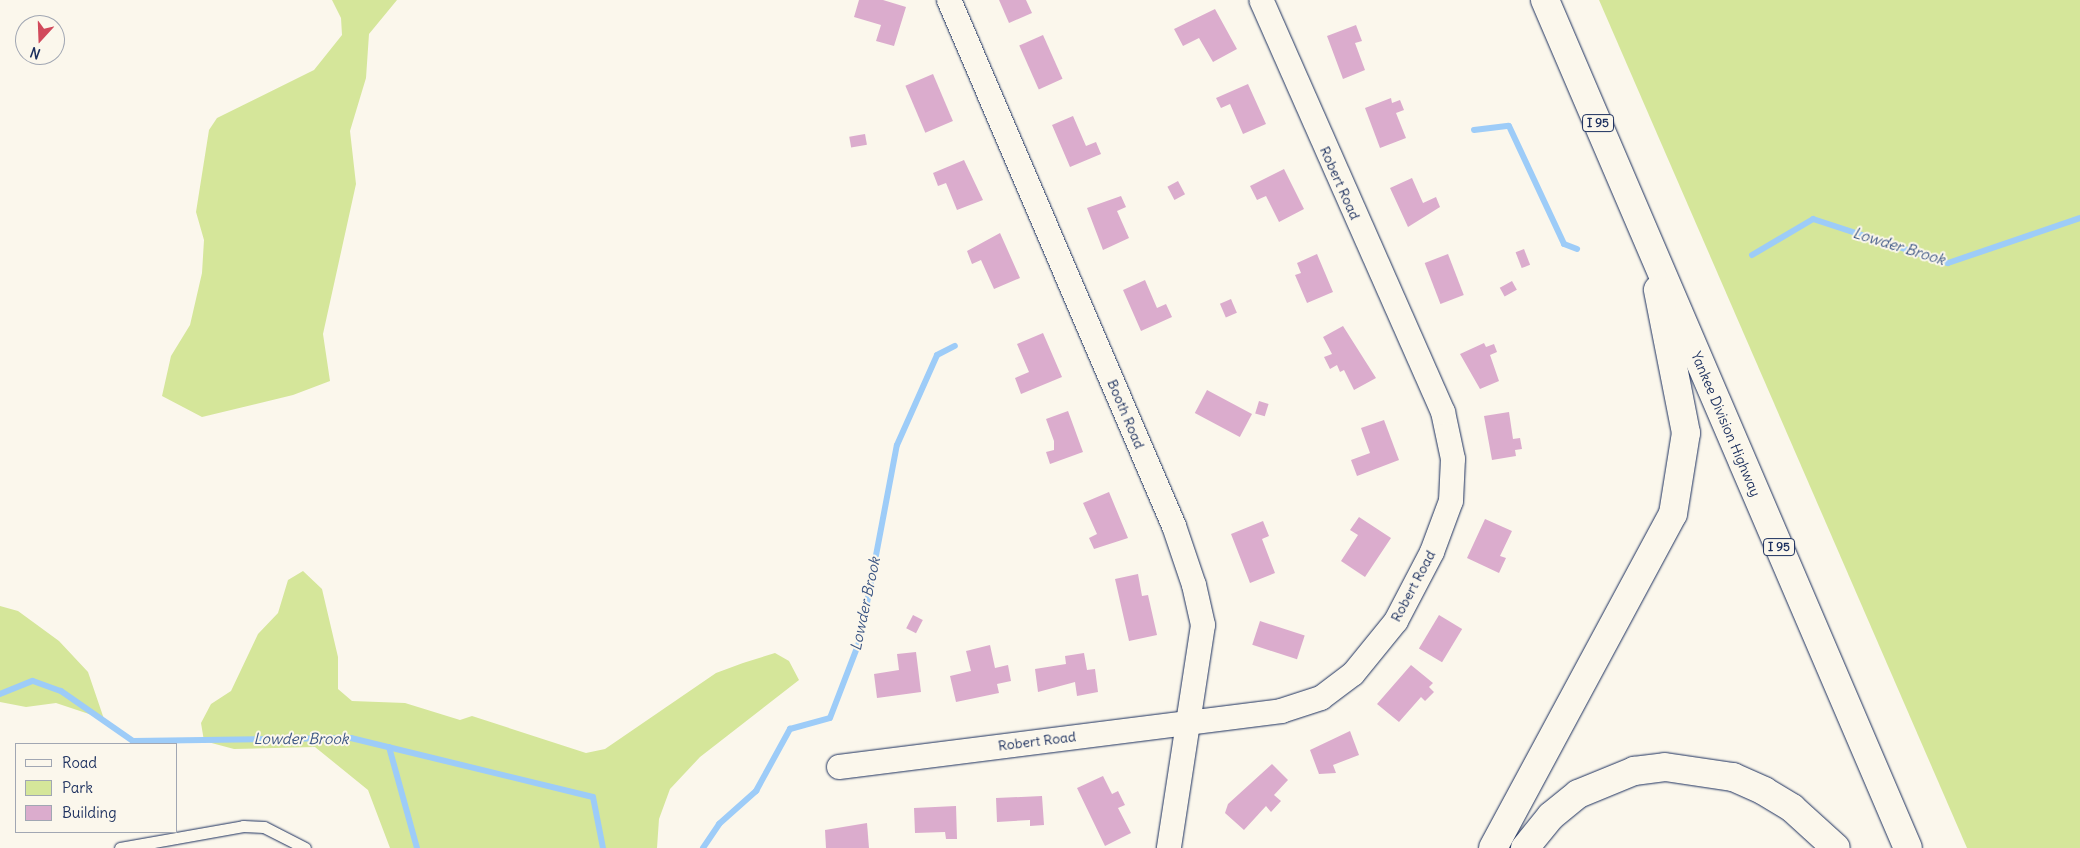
<!DOCTYPE html>
<html>
<head>
<meta charset="utf-8">
<style>
	body { margin:0 }
	#map { position:relative; width:2080px; height:848px; overflow:hidden; background:#fbf7ec; font-family:Delius,sans-serif }
	div>[style] { position:absolute }
	.green>* { inset:0; background:#d5e69a }
	.stream>* { height:6px; margin:-3px; padding:0 3px; transform-origin:3px; border-radius:3px; background:#9dccf8 }
	.building>* { inset:0; background:#dbaccd; transform-origin:0 0 }
	.roads { filter:drop-shadow(0 0 1px #1b2f5e) drop-shadow(0 0 1px #1b2f5e) }
	.lane>* { height:11px; margin:-5.5px; padding:0 5.5px; transform-origin:5.5px; border-radius:5.5px; background:#fbf7ec }
	.street>* { height:24px; margin:-12px; padding:0 12px; transform-origin:12px; border-radius:12px; background:#fbf7ec }
	.highway>* { height:28px; margin:-14px; padding:0 14px; transform-origin:14px; border-radius:14px; background:#fbf7ec }
	span { translate:-50% -50%; white-space:nowrap; text-align:center; line-height:1.15; -webkit-text-stroke:4px #fbf7ec; paint-order:stroke }
	.shield-label span { padding:1px 4px; background:#fbf7ec; border:1px solid; border-radius:4px; -webkit-text-stroke-width:0 }
	.shield-label { font-size:12px; color:#1b2f5e; font-weight:700 }
	.street-label { font-size:14px; color:#1b2f5e }
	.water-label { font-size:15px; color:#3c5684; font-style:italic }
	.legend { position:absolute; left:15px; top:743px; width:162px; height:90px; box-sizing:border-box; background:#fbf7ec; border:1px solid #a1a7b3; margin:0; padding:6px 9px; list-style:none; font-size:15px; color:#1b2f5e }
	.legend li { display:flex; align-items:center; gap:10px; height:25px }
	.legend b { width:25px; border:1px solid #a1a7b3 }
	.north { position:absolute; left:15px; top:15px; width:50px; height:50px; box-sizing:border-box; background:#fbf7ec; border:1px solid #a1a7b3; border-radius:50%; rotate:200deg; font-size:14px; font-weight:700; line-height:20px; text-align:center; color:#1b2f5e }
	.north::after { content:''; display:block; margin:auto; width:18px; height:22px; background:#d1495b; clip-path:polygon(50% 0,100% 100%,50% 72%,0 100%) }
</style>
</head>
<body>
<div id="map">
	<div class="green">
		<i style="clip-path:polygon(332px 0,397px 0,369px 34px,366px 78px,350px 131px,356px 184px,323px 334px,330px 381px,293px 395px,202px 417px,162px 396px,171px 356px,190px 325px,202px 273px,204px 240px,196px 212px,209px 130px,217px 118px,314px 70px,342px 35px,341px 18px)"></i>
		<i style="clip-path:polygon(1599px 0,2080px 0,2080px 848px,1967px 848px)"></i>
		<i style="clip-path:polygon(303px 571px,322px 589px,338px 657px,338px 689px,352px 701px,405px 703px,460px 720px,472px 716px,586px 753px,605px 749px,716px 673px,743px 663px,775px 653px,789px 661px,799px 680px,700px 757px,670px 789px,659px 819px,657px 848px,390px 848px,368px 790px,315px 747px,234px 749px,204px 741px,201px 723px,211px 704px,231px 691px,258px 634px,278px 613px,288px 580px)"></i>
		<i style="clip-path:polygon(0 606px,18px 611px,59px 641px,88px 672px,104px 719px,56px 703px,26px 707px,0 702px)"></i>
	</div>
	<div class="stream">
		<i style="left:1474px;top:130px;width:35px;rotate:-7deg"></i>
		<i style="left:1509px;top:126px;width:130px;rotate:65deg"></i>
		<i style="left:1564px;top:244px;width:14px;rotate:21deg"></i>
		<i style="left:1752px;top:255px;width:71px;rotate:-30.5deg"></i>
		<i style="left:1813px;top:219px;width:142px;rotate:18.1deg"></i>
		<i style="left:1948px;top:263px;width:139px;rotate:-18.8deg"></i>
		<i style="left:0;top:694px;width:35px;rotate:-22deg"></i>
		<i style="left:33px;top:681px;width:30px;rotate:20deg"></i>
		<i style="left:61px;top:691px;width:88px;rotate:34.8deg"></i>
		<i style="left:133px;top:741px;width:218px;rotate:-0.8deg"></i>
		<i style="left:351px;top:738px;width:249px;rotate:13.7deg"></i>
		<i style="left:593px;top:797px;width:52px;rotate:78.9deg"></i>
		<i style="left:389px;top:747px;width:105px;rotate:74.5deg"></i>
		<i style="left:703px;top:848px;width:29px;rotate:-56deg"></i>
		<i style="left:719px;top:824px;width:50px;rotate:-41.7deg"></i>
		<i style="left:756px;top:791px;width:71px;rotate:-61.3deg"></i>
		<i style="left:790px;top:729px;width:41px;rotate:-15.4deg"></i>
		<i style="left:830px;top:718px;width:84px;rotate:-69deg"></i>
		<i style="left:860px;top:640px;width:198px;rotate:-79.3deg"></i>
		<i style="left:897px;top:445px;width:98px;rotate:-66deg"></i>
		<i style="left:937px;top:355px;width:20px;rotate:-27deg"></i>
	</div>
	<div class="building">
		<i style="clip-path:polygon(859px 0,883px 0,906px 7px,894px 46px,876px 41px,881px 25px,854px 17px)"></i>
		<i style="clip-path:polygon(999px 0,1026px 0,1032px 13px,1009px 23px)"></i>
		<i style="clip-path:polygon(1215px 9px,1237px 49px,1213px 62px,1199px 38px,1183px 46px,1174px 29px)"></i>
		<i style="clip-path:polygon(1356px 25px,1362px 41px,1355px 43px,1365px 70px,1343px 79px,1327px 36px)"></i>
		<i style="left:1043px;top:35px;width:48px;height:26px;rotate:66deg"></i>
		<i style="left:933px;top:74px;width:51px;height:30px;rotate:67deg"></i>
		<i style="clip-path:polygon(1248px 84px,1266px 124px,1243px 134px,1230px 104px,1221px 108px,1216px 98px)"></i>
		<i style="clip-path:polygon(1391px 98px,1392px 103px,1400px 100px,1404px 110px,1396px 113px,1406px 138px,1380px 148px,1365px 108px)"></i>
		<i style="clip-path:polygon(1073px 116px,1086px 146px,1096px 142px,1101px 154px,1070px 167px,1052px 125px)"></i>
		<i style="left:865px;top:134px;width:11px;height:16px;rotate:80deg"></i>
		<i style="clip-path:polygon(964px 160px,983px 200px,957px 210px,946px 183px,938px 186px,933px 173px)"></i>
		<i style="clip-path:polygon(1284px 169px,1304px 209px,1279px 222px,1266px 196px,1257px 200px,1250px 186px)"></i>
		<i style="clip-path:polygon(1412px 178px,1423px 203px,1436px 197px,1440px 207px,1408px 227px,1390px 188px)"></i>
		<i style="left:1178px;top:181px;width:15px;height:12px;rotate:62deg"></i>
		<i style="clip-path:polygon(1121px 196px,1126px 207px,1117px 211px,1129px 238px,1103px 250px,1087px 208px)"></i>
		<i style="clip-path:polygon(1000px 233px,1020px 278px,994px 289px,981px 260px,972px 264px,967px 251px)"></i>
		<i style="left:1524px;top:249px;width:17px;height:9px;rotate:69deg"></i>
		<i style="clip-path:polygon(1317px 254px,1333px 292px,1307px 303px,1295px 275px,1301px 273px,1297px 263px)"></i>
		<i style="left:1448px;top:254px;width:44px;height:25px;rotate:69deg"></i>
		<i style="clip-path:polygon(1145px 280px,1157px 308px,1166px 304px,1172px 317px,1141px 331px,1123px 290px)"></i>
		<i style="left:1512px;top:281px;width:10px;height:14px;rotate:61deg"></i>
		<i style="left:1231px;top:299px;width:15px;height:12px;rotate:67deg"></i>
		<i style="clip-path:polygon(1343px 326px,1376px 378px,1354px 390px,1344px 370px,1340px 372px,1337px 365px,1330px 369px,1324px 357px,1332px 354px,1323px 337px)"></i>
		<i style="clip-path:polygon(1043px 333px,1062px 377px,1021px 394px,1015px 378px,1029px 372px,1017px 344px)"></i>
		<i style="clip-path:polygon(1484px 343px,1486px 347px,1494px 344px,1497px 352px,1490px 355px,1499px 381px,1480px 389px,1460px 354px)"></i>
		<i style="left:1207px;top:390px;width:51px;height:26px;rotate:28deg"></i>
		<i style="left:1259px;top:401px;width:10px;height:13px;rotate:17deg"></i>
		<i style="clip-path:polygon(1068px 411px,1083px 452px,1050px 464px,1046px 452px,1054px 450px,1054px 441px,1046px 419px)"></i>
		<i style="clip-path:polygon(1509px 412px,1513px 439px,1520px 438px,1522px 449px,1515px 450px,1516px 456px,1492px 460px,1484px 416px)"></i>
		<i style="clip-path:polygon(1384px 420px,1399px 460px,1357px 476px,1351px 460px,1370px 453px,1361px 428px)"></i>
		<i style="clip-path:polygon(1109px 492px,1128px 538px,1094px 549px,1089px 538px,1097px 534px,1083px 503px)"></i>
		<i style="clip-path:polygon(1359px 517px,1391px 538px,1365px 577px,1341px 561px,1358px 535px,1350px 530px)"></i>
		<i style="clip-path:polygon(1485px 519px,1512px 531px,1500px 556px,1506px 558px,1499px 573px,1467px 558px)"></i>
		<i style="clip-path:polygon(1263px 521px,1269px 536px,1262px 539px,1275px 573px,1250px 583px,1231px 534px)"></i>
		<i style="clip-path:polygon(1138px 574px,1142px 596px,1148px 595px,1157px 635px,1129px 641px,1115px 579px)"></i>
		<i style="left:913px;top:615px;width:11px;height:15px;rotate:27deg"></i>
		<i style="left:1439px;top:615px;width:27px;height:39px;rotate:31deg"></i>
		<i style="left:1260px;top:621px;width:47px;height:25px;rotate:18deg"></i>
		<i style="clip-path:polygon(990px 645px,995px 668px,1008px 665px,1011px 681px,997px 684px,999px 693px,956px 702px,950px 676px,971px 671px,966px 651px)"></i>
		<i style="clip-path:polygon(916px 652px,921px 692px,877px 698px,874px 674px,899px 670px,897px 654px)"></i>
		<i style="clip-path:polygon(1084px 653px,1087px 670px,1095px 669px,1098px 692px,1077px 696px,1075px 682px,1038px 692px,1035px 669px,1066px 664px,1065px 656px)"></i>
		<i style="clip-path:polygon(1411px 665px,1433px 683px,1429px 687px,1434px 692px,1425px 701px,1421px 697px,1399px 722px,1377px 704px)"></i>
		<i style="clip-path:polygon(1350px 731px,1359px 755px,1333px 765px,1336px 773px,1319px 774px,1310px 750px)"></i>
		<i style="clip-path:polygon(1272px 764px,1288px 780px,1274px 795px,1281px 801px,1271px 812px,1266px 806px,1244px 830px,1225px 813px,1228px 804px)"></i>
		<i style="clip-path:polygon(1103px 776px,1112px 794px,1118px 791px,1125px 805px,1118px 808px,1131px 833px,1105px 846px,1077px 788px)"></i>
		<i style="clip-path:polygon(1042px 796px,1044px 825px,1030px 826px,1030px 820px,997px 822px,996px 798px)"></i>
		<i style="clip-path:polygon(956px 806px,957px 839px,946px 839px,945px 832px,915px 833px,914px 808px)"></i>
		<i style="clip-path:polygon(867px 823px,869px 848px,826px 848px,825px 830px)"></i>
	</div>
	<div class="roads">
		<div class="lane">
			<i style="left:120px;top:848px;width:125px;rotate:-10.1deg"></i>
			<i style="left:243px;top:826px;width:21px;rotate:3deg"></i>
			<i style="left:264px;top:827px;width:46px;rotate:27.1deg"></i>
		</div>
		<div class="street">
			<i style="left:949px;top:0;width:572px;rotate:66.84deg"></i>
			<i style="left:1174px;top:526px;width:62px;rotate:71.3deg"></i>
			<i style="left:1194px;top:585px;width:41px;rotate:77.3deg"></i>
			<i style="left:1203px;top:625px;width:226px;rotate:98.7deg"></i>
			<i style="left:839px;top:767px;width:446px;rotate:-7.2deg"></i>
			<i style="left:1281px;top:711px;width:42px;rotate:-18deg"></i>
			<i style="left:1321px;top:698px;width:40px;rotate:-37deg"></i>
			<i style="left:1353px;top:674px;width:68px;rotate:-50.9deg"></i>
			<i style="left:1396px;top:621px;width:78px;rotate:-62.4deg"></i>
			<i style="left:1432px;top:552px;width:54px;rotate:-69.6deg"></i>
			<i style="left:1451px;top:501px;width:42px;rotate:-87.3deg"></i>
			<i style="left:1453px;top:459px;width:48px;rotate:-102deg"></i>
			<i style="left:1443px;top:412px;width:450px;rotate:-113.8deg"></i>
		</div>
		<div class="highway">
			<i style="left:1545px;top:0;width:922px;rotate:66.83deg"></i>
			<i style="left:1493px;top:848px;width:379px;rotate:-61.7deg"></i>
			<i style="left:1673px;top:514px;width:82px;rotate:-80.9deg"></i>
			<i style="left:1686px;top:433px;width:146px;rotate:-101.1deg"></i>
			<i style="left:1525px;top:848px;width:41px;rotate:-50.9deg"></i>
			<i style="left:1551px;top:816px;width:35px;rotate:-39deg"></i>
			<i style="left:1578px;top:794px;width:61px;rotate:-22.3deg"></i>
			<i style="left:1634px;top:771px;width:31px;rotate:-7deg"></i>
			<i style="left:1665px;top:767px;width:69px;rotate:8.4deg"></i>
			<i style="left:1733px;top:777px;width:34px;rotate:24deg"></i>
			<i style="left:1764px;top:791px;width:33px;rotate:31deg"></i>
			<i style="left:1792px;top:808px;width:59px;rotate:42.3deg"></i>
		</div>
	</div>
	<div class="shield-label">
		<span style="left:1598px;top:123px">I 95</span>
		<span style="left:1779px;top:547px">I 95</span>
	</div>
	<div class="street-label">
		<span style="left:1340px;top:183px;rotate:66deg">Robert Road</span>
		<span style="left:1126px;top:414px;rotate:67deg">Booth Road</span>
		<span style="left:1726px;top:424px;rotate:67deg">Yankee Division Highway</span>
		<span style="left:1413px;top:586px;rotate:-62deg">Robert Road</span>
		<span style="left:1037px;top:741px;rotate:-7deg">Robert Road</span>
	</div>
	<div class="water-label">
		<span style="left:1899px;top:246px;rotate:17deg">Lowder Brook</span>
		<span style="left:865px;top:604px;rotate:-78deg">Lowder Brook</span>
		<span style="left:301px;top:739px">Lowder Brook</span>
	</div>
	<ul class="legend">
	<li><b style="height:6px;background:#fbf7ec"></b>Road</li>
	<li><b style="height:14px;background:#d5e69a"></b>Park</li>
	<li><b style="height:14px;background:#dbaccd"></b>Building</li>
	</ul>
	<div class="north">N</div>
</div>
</body>
</html>
